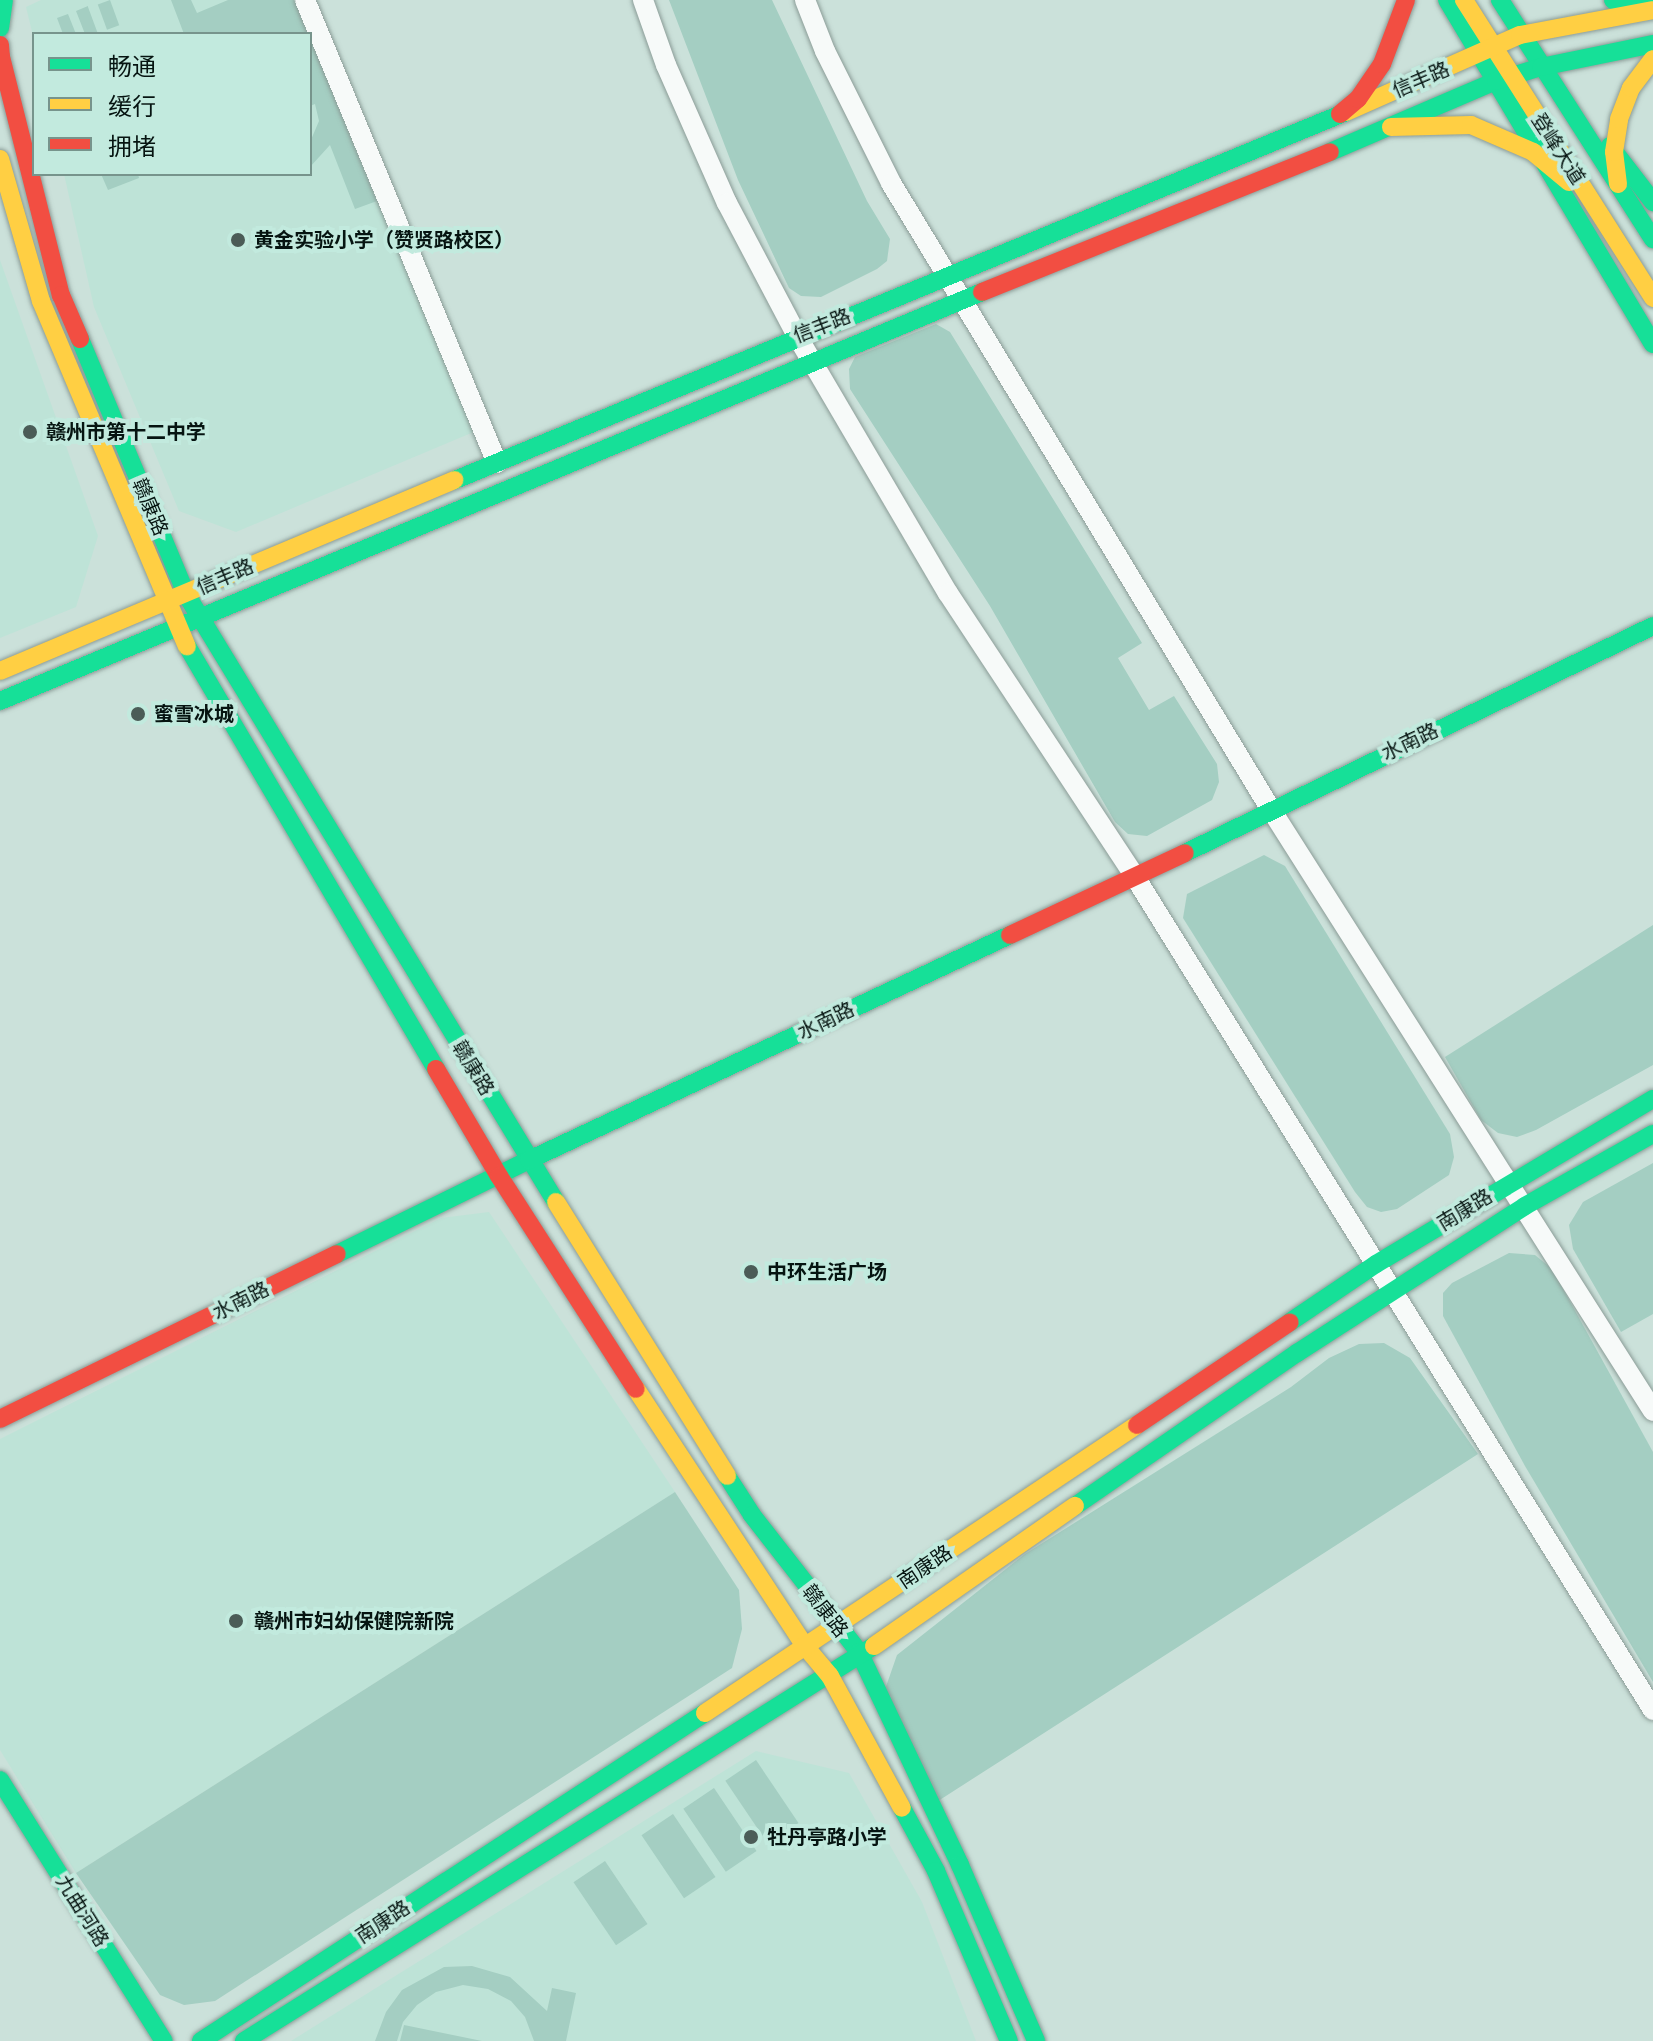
<!DOCTYPE html>
<html>
<head>
<meta charset="utf-8">
<style>
	body { margin:0 }
	#map { position:relative; width:1653px; height:2041px; overflow:hidden; background:#cbe1da; font-family:Rubik,"Noto Sans SC",sans-serif }
	div>[style] { position:absolute }
	.built>* { inset:0; background:#bee3d7 }
	.green>* { inset:0; background:#a4cec2; transform-origin:0 0 }
	.roads { filter:drop-shadow(0 0 2px #8b9c97) drop-shadow(0 0 2px #8b9c97) }
	.street>* { height:20px; margin:-10px; padding:0 10px; transform-origin:10px; border-radius:10px; background:#f7faf9 }
	.fast>* { height:18px; margin:-9px; padding:0 9px; transform-origin:9px; border-radius:9px; background:#16e098 }
	.slow>* { height:18px; margin:-9px; padding:0 9px; transform-origin:9px; border-radius:9px; background:#ffcf43 }
	.jam>* { height:18px; margin:-9px; padding:0 9px; transform-origin:9px; border-radius:9px; background:#f24e42 }
	.dots>* { width:22px; height:22px; translate:-50% -50%; box-sizing:border-box; border:4px solid #c2eade; border-radius:50% }
	span { translate:-50% -50%; white-space:nowrap; text-align:center; line-height:1.15; -webkit-text-stroke:8px #c2eade; paint-order:stroke }
	.street-label { font-size:20px; color:#061411 }
	.poi-label { font-size:20px; color:#061411; font-weight:700 }
	.left { translate:0 -50%; text-align:left }
	.legend { position:absolute; left:32px; top:32px; width:280px; height:144px; box-sizing:border-box; background:#c2eade; border:2px solid #77948c; margin:0; padding:10px 14px; list-style:none; font-size:24px; color:#061411 }
	.legend li { display:flex; align-items:center; gap:16px; height:40px }
	.legend b { width:40px; border:2px solid #77948c }
</style>
</head>
<body>
<div id="map">
	<div class="built">
		<i style="clip-path:polygon(41px 0,299px 0,476px 431px,236px 532px,179px 511px,94px 307px,64px 174px,310px 174px,310px 34px,34px 34px,34px 40px,26px 7px)"></i>
		<i style="clip-path:polygon(0 260px,98px 536px,76px 607px,0 638px)"></i>
		<i style="clip-path:polygon(489px 1212px,675px 1492px,76px 1873px,0 1750px,0 1439px,441px 1218px)"></i>
		<i style="clip-path:polygon(756px 1751px,849px 1773px,922px 1902px,976px 2041px,291px 2041px)"></i>
	</div>
	<div class="green">
		<i style="left:110px;top:0;width:27px;height:13px;rotate:70deg"></i>
		<i style="clip-path:polygon(171px 0,191px 0,197px 13px,228px 0,294px 0,308px 34px,184px 34px)"></i>
		<i style="clip-path:polygon(669px 0,772px 0,867px 201px,890px 239px,887px 261px,877px 269px,821px 297px,801px 296px,789px 288px,738px 180px)"></i>
		<i style="clip-path:polygon(88px 6px,88px 7px,98px 34px,85px 34px,76px 11px)"></i>
		<i style="clip-path:polygon(68px 14px,76px 34px,63px 34px,57px 18px)"></i>
		<i style="clip-path:polygon(310px 38px,377px 201px,355px 209px,330px 145px,310px 167px,310px 142px,319px 121px,315px 104px,310px 106px)"></i>
		<i style="clip-path:polygon(101px 174px,138px 174px,139px 178px,108px 190px)"></i>
		<i style="clip-path:polygon(936px 324px,950px 332px,1142px 643px,1118px 658px,1149px 710px,1174px 696px,1217px 764px,1219px 782px,1212px 800px,1147px 836px,1128px 834px,1115px 822px,990px 606px,850px 389px,849px 369px,855px 357px)"></i>
		<i style="clip-path:polygon(1264px 855px,1285px 866px,1450px 1134px,1454px 1157px,1449px 1175px,1397px 1209px,1381px 1212px,1367px 1207px,1355px 1192px,1183px 918px,1187px 894px)"></i>
		<i style="clip-path:polygon(1653px 925px,1653px 1065px,1536px 1130px,1517px 1137px,1498px 1133px,1481px 1120px,1445px 1057px)"></i>
		<i style="clip-path:polygon(1653px 1163px,1653px 1314px,1621px 1332px,1573px 1249px,1569px 1225px,1583px 1202px)"></i>
		<i style="clip-path:polygon(1509px 1253px,1535px 1255px,1552px 1269px,1653px 1452px,1653px 1682px,1525px 1466px,1443px 1316px,1443px 1293px,1452px 1283px)"></i>
		<i style="clip-path:polygon(1384px 1343px,1410px 1358px,1478px 1454px,935px 1803px,882px 1698px,897px 1655px,1025px 1554px,1291px 1387px,1329px 1358px,1359px 1344px)"></i>
		<i style="clip-path:polygon(675px 1492px,739px 1590px,742px 1629px,732px 1668px,215px 2001px,184px 2005px,160px 1995px,76px 1873px)"></i>
		<i style="left:756px;top:1760px;width:76px;height:37px;rotate:56deg"></i>
		<i style="left:714px;top:1788px;width:76px;height:37px;rotate:56deg"></i>
		<i style="left:673px;top:1814px;width:76px;height:38px;rotate:56deg"></i>
		<i style="left:605px;top:1861px;width:76px;height:38px;rotate:56deg"></i>
		<i style="clip-path:polygon(472px 1966px,510px 1977px,547px 2011px,552px 1988px,576px 1993px,566px 2041px,534px 2041px,525px 2017px,511px 2001px,488px 1989px,463px 1985px,436px 1992px,417px 2005px,403px 2022px,397px 2041px,375px 2041px,386px 2012px,402px 1990px,444px 1967px)"></i>
		<i style="clip-path:polygon(404px 2025px,482px 2041px,400px 2041px)"></i>
	</div>
	<div class="roads">
		<div class="street">
			<i style="left:305px;top:0;width:501px;rotate:67.48deg"></i>
			<i style="left:643px;top:0;width:69px;rotate:70.5deg"></i>
			<i style="left:666px;top:65px;width:151px;rotate:66.2deg"></i>
			<i style="left:727px;top:203px;width:150px;rotate:62.2deg"></i>
			<i style="left:797px;top:336px;width:298px;rotate:59.6deg"></i>
			<i style="left:948px;top:593px;width:340px;rotate:56.6deg"></i>
			<i style="left:1135px;top:877px;width:981px;rotate:58.12deg"></i>
			<i style="left:805px;top:0;width:55px;rotate:68.6deg"></i>
			<i style="left:825px;top:51px;width:148px;rotate:63.4deg"></i>
			<i style="left:891px;top:183px;width:731px;rotate:58.77deg"></i>
			<i style="left:1270px;top:808px;width:714px;rotate:57.58deg"></i>
		</div>
		<div class="fast">
			<i style="left:1447px;top:0;width:401px;rotate:59.1deg"></i>
			<i style="left:1500px;top:0;width:284px;rotate:57.4deg"></i>
			<i style="left:1613px;top:0;width:40px;rotate:8.5deg"></i>
			<i style="left:0;top:28px;width:28px;rotate:-82deg"></i>
			<i style="left:1610px;top:146px;width:71px;rotate:52.5deg"></i>
			<i style="left:1330px;top:152px;width:181px;rotate:-23.2deg"></i>
			<i style="left:1496px;top:81px;width:47px;rotate:-17.3deg"></i>
			<i style="left:1541px;top:67px;width:114px;rotate:-11.6deg"></i>
			<i style="left:80px;top:339px;width:276px;rotate:67.4deg"></i>
			<i style="left:186px;top:594px;width:712px;rotate:58.68deg"></i>
			<i style="left:455px;top:480px;width:964px;rotate:-22.44deg"></i>
			<i style="left:187px;top:646px;width:491px;rotate:59.5deg"></i>
			<i style="left:0;top:701px;width:1064px;rotate:-22.61deg"></i>
			<i style="left:1185px;top:853px;width:520px;rotate:-25.88deg"></i>
			<i style="left:337px;top:1254px;width:214px;rotate:-26.1deg"></i>
			<i style="left:529px;top:1160px;width:531px;rotate:-25.07deg"></i>
			<i style="left:1290px;top:1322px;width:104px;rotate:-34deg"></i>
			<i style="left:1376px;top:1264px;width:322px;rotate:-30.8deg"></i>
			<i style="left:727px;top:1476px;width:46px;rotate:57.3deg"></i>
			<i style="left:752px;top:1515px;width:174px;rotate:52deg"></i>
			<i style="left:859px;top:1652px;width:236px;rotate:64.6deg"></i>
			<i style="left:960px;top:1865px;width:192px;rotate:66.6deg"></i>
			<i style="left:1075px;top:1506px;width:270px;rotate:-34.6deg"></i>
			<i style="left:1297px;top:1353px;width:271px;rotate:-32.8deg"></i>
			<i style="left:1525px;top:1206px;width:147px;rotate:-29.4deg"></i>
			<i style="left:0;top:1780px;width:308px;rotate:57.9deg"></i>
			<i style="left:902px;top:1808px;width:72px;rotate:61.6deg"></i>
			<i style="left:936px;top:1871px;width:185px;rotate:66.8deg"></i>
			<i style="left:201px;top:2041px;width:601px;rotate:-33.06deg"></i>
			<i style="left:244px;top:2041px;width:744px;rotate:-32.09deg"></i>
		</div>
		<div class="slow">
			<i style="left:1464px;top:0;width:353px;rotate:57.6deg"></i>
			<i style="left:1346px;top:112px;width:190px;rotate:-23.9deg"></i>
			<i style="left:1520px;top:35px;width:135px;rotate:-10.6deg"></i>
			<i style="left:1391px;top:127px;width:80px;rotate:-1.4deg"></i>
			<i style="left:1471px;top:125px;width:68px;rotate:23.5deg"></i>
			<i style="left:1533px;top:152px;width:47px;rotate:39.8deg"></i>
			<i style="left:0;top:159px;width:148px;rotate:73.9deg"></i>
			<i style="left:41px;top:301px;width:375px;rotate:67.1deg"></i>
			<i style="left:1618px;top:184px;width:32px;rotate:-97deg"></i>
			<i style="left:1614px;top:152px;width:33px;rotate:-81deg"></i>
			<i style="left:1619px;top:119px;width:33px;rotate:-69deg"></i>
			<i style="left:1631px;top:88px;width:36px;rotate:-53deg"></i>
			<i style="left:0;top:671px;width:493px;rotate:-22.8deg"></i>
			<i style="left:556px;top:1202px;width:323px;rotate:58deg"></i>
			<i style="left:636px;top:1389px;width:306px;rotate:56.7deg"></i>
			<i style="left:804px;top:1645px;width:40px;rotate:50deg"></i>
			<i style="left:830px;top:1676px;width:150px;rotate:61.4deg"></i>
			<i style="left:874px;top:1646px;width:245px;rotate:-34.9deg"></i>
			<i style="left:705px;top:1713px;width:519px;rotate:-33.69deg"></i>
		</div>
		<div class="jam">
			<i style="left:0;top:45px;width:15px;rotate:86deg"></i>
			<i style="left:0;top:53px;width:250px;rotate:75.9deg"></i>
			<i style="left:61px;top:295px;width:48px;rotate:66.6deg"></i>
			<i style="left:1340px;top:114px;width:23px;rotate:-40deg"></i>
			<i style="left:1358px;top:99px;width:42px;rotate:-55.6deg"></i>
			<i style="left:1382px;top:64px;width:68px;rotate:-69.4deg"></i>
			<i style="left:982px;top:292px;width:375px;rotate:-21.9deg"></i>
			<i style="left:1010px;top:935px;width:193px;rotate:-25.1deg"></i>
			<i style="left:436px;top:1069px;width:124px;rotate:59.5deg"></i>
			<i style="left:499px;top:1176px;width:253px;rotate:57.3deg"></i>
			<i style="left:0;top:1419px;width:375px;rotate:-26.1deg"></i>
			<i style="left:1137px;top:1425px;width:184px;rotate:-33.9deg"></i>
		</div>
	</div>
	<div class="dots">
		<i style="left:238px;top:240px;background:#4b5c57"></i>
		<i style="left:30px;top:432px;background:#4b5c57"></i>
		<i style="left:138px;top:714px;background:#4b5c57"></i>
		<i style="left:751px;top:1272px;background:#4b5c57"></i>
		<i style="left:236px;top:1621px;background:#4b5c57"></i>
		<i style="left:751px;top:1837px;background:#4b5c57"></i>
	</div>
	<div class="street-label">
		<span style="left:1421px;top:80px;rotate:-23deg">信丰路</span>
		<span style="left:1558px;top:149px;rotate:57deg">登峰大道</span>
		<span style="left:822px;top:326px;rotate:-21deg">信丰路</span>
		<span style="left:150px;top:507px;rotate:67deg">赣康路</span>
		<span style="left:225px;top:577px;rotate:-23deg">信丰路</span>
		<span style="left:1410px;top:742px;rotate:-25deg">水南路</span>
		<span style="left:826px;top:1021px;rotate:-25deg">水南路</span>
		<span style="left:473px;top:1068px;rotate:59deg">赣康路</span>
		<span style="left:1465px;top:1210px;rotate:-31deg">南康路</span>
		<span style="left:241px;top:1301px;rotate:-26deg">水南路</span>
		<span style="left:925px;top:1567px;rotate:-34deg">南康路</span>
		<span style="left:825px;top:1611px;rotate:52deg">赣康路</span>
		<span style="left:82px;top:1911px;rotate:58deg">九曲河路</span>
		<span style="left:383px;top:1922px;rotate:-33deg">南康路</span>
	</div>
	<div class="poi-label">
		<span class="left" style="left:254px;top:240px">黄金实验小学（赞贤路校区）</span>
		<span class="left" style="left:46px;top:432px">赣州市第十二中学</span>
		<span class="left" style="left:154px;top:714px">蜜雪冰城</span>
		<span class="left" style="left:767px;top:1272px">中环生活广场</span>
		<span class="left" style="left:254px;top:1621px">赣州市妇幼保健院新院</span>
		<span class="left" style="left:767px;top:1837px">牡丹亭路小学</span>
	</div>
	<ul class="legend">
	<li><b style="height:10px;background:#16e098"></b>畅通</li>
	<li><b style="height:10px;background:#ffcf43"></b>缓行</li>
	<li><b style="height:10px;background:#f24e42"></b>拥堵</li>
	</ul>
</div>
</body>
</html>
